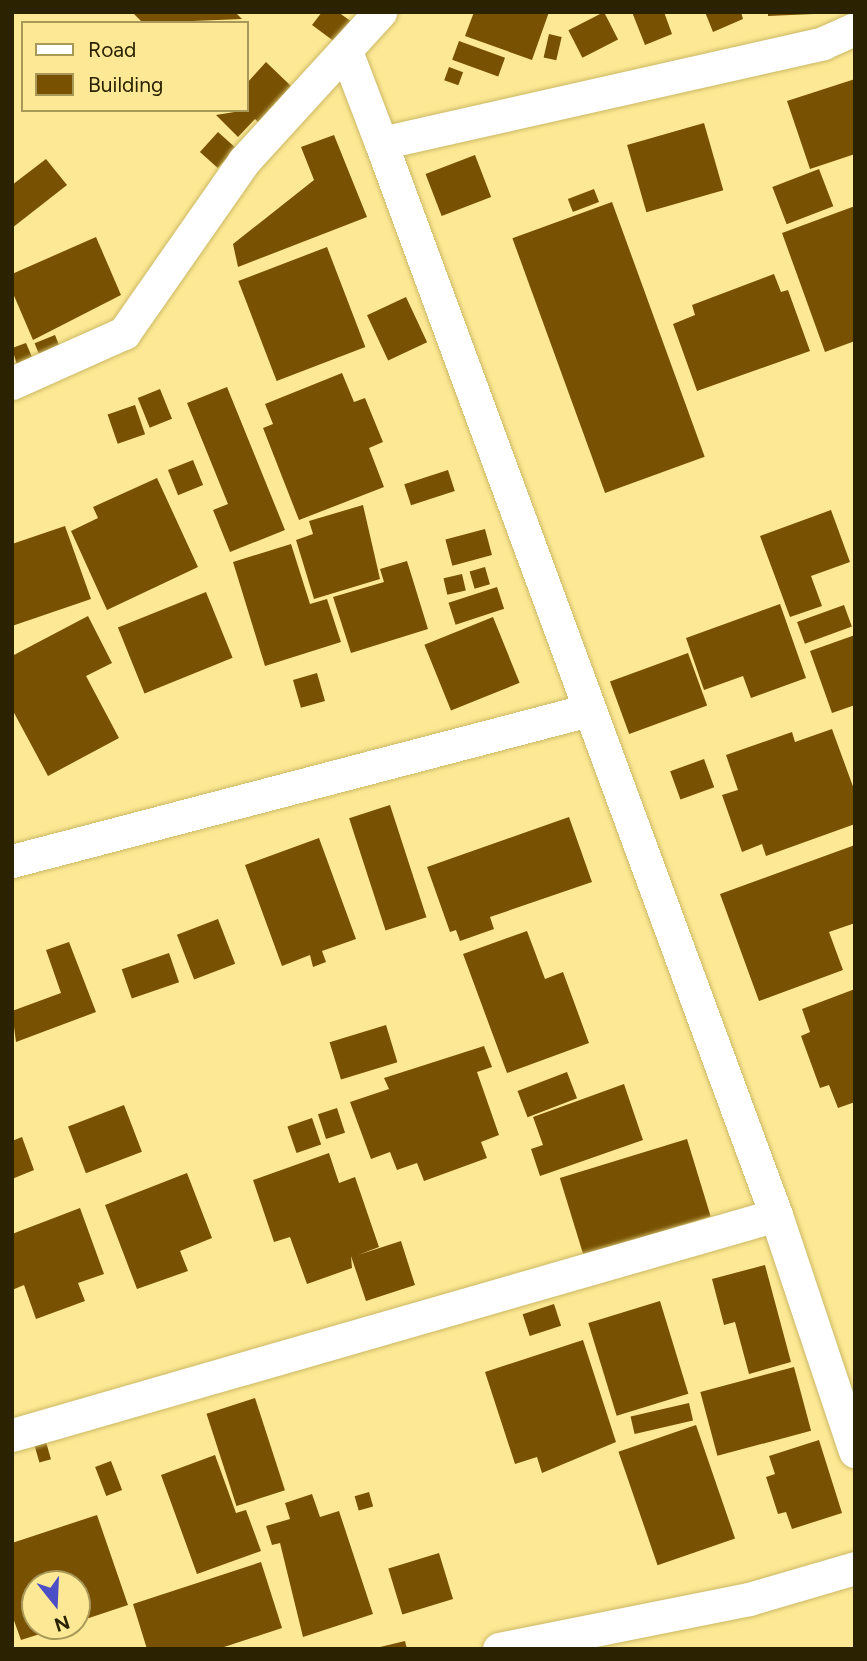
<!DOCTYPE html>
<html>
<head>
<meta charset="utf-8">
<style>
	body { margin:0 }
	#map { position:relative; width:867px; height:1661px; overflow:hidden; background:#fde995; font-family:Figtree,sans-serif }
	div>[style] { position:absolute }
	.building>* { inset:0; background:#785103; transform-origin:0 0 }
	.roads { filter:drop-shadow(0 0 2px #cbb865) drop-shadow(0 0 2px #cbb865) }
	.minor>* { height:33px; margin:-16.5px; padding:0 16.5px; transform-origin:16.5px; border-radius:16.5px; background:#fff }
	span { translate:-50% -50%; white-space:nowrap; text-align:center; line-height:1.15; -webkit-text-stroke:7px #fde995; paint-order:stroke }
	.frame { position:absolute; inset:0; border:14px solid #2a2200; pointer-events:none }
	.legend { position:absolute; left:21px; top:21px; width:228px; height:91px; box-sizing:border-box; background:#fde995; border:2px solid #a99959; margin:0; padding:9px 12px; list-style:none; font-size:21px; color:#2a2200 }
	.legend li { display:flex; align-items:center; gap:14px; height:35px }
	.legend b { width:35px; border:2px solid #a99959 }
	.north { position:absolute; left:21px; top:1570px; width:70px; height:70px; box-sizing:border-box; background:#fde995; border:2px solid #a99959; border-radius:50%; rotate:162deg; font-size:19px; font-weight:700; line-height:28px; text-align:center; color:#2a2200 }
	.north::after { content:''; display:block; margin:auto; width:24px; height:32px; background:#4b4ec4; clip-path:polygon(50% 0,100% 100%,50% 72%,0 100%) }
</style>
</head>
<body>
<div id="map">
	<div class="building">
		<i style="clip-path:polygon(132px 12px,235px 12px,242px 19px,143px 23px)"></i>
		<i style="clip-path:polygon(322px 12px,338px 12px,352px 22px,335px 42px,312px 25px)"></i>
		<i style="clip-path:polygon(474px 12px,549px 12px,532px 60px,465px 36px)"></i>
		<i style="left:604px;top:12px;width:31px;height:40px;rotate:63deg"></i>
		<i style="clip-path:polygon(632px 12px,664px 12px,672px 34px,645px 45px)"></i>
		<i style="clip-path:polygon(705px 12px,741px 12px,743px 19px,713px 32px)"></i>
		<i style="clip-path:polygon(768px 12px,814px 12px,814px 14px,768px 16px)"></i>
		<i style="left:549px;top:34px;width:13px;height:24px;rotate:13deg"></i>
		<i style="left:459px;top:41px;width:49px;height:20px;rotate:20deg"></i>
		<i style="clip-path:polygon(266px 62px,291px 86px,260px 124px,255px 119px,238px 137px,216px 115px,247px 110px,247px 83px)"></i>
		<i style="left:449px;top:67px;width:15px;height:14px;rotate:20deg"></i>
		<i style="clip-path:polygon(855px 79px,855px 154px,810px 169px,787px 101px)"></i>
		<i style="left:704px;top:123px;width:70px;height:80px;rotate:74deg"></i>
		<i style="left:218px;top:132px;width:24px;height:27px;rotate:42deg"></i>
		<i style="clip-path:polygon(334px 135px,367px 217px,238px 267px,233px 244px,314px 180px,301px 147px)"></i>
		<i style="left:475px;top:155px;width:45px;height:53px;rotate:69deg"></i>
		<i style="clip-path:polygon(46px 159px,67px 185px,12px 228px,12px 185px)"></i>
		<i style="left:819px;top:169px;width:40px;height:50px;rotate:69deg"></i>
		<i style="left:594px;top:189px;width:14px;height:28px;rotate:69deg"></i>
		<i style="left:612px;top:202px;width:271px;height:106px;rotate:70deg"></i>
		<i style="clip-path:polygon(855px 206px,855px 341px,825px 352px,782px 233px)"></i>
		<i style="clip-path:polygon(96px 237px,121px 295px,33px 340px,12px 291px,12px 274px)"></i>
		<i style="left:327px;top:247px;width:107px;height:95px;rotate:69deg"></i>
		<i style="clip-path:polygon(774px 274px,781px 292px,788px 290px,810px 351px,697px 391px,673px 324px,695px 315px,692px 305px)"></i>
		<i style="left:406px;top:297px;width:50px;height:43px;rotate:65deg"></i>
		<i style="left:55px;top:335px;width:24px;height:22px;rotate:68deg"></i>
		<i style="clip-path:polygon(26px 343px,35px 364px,19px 372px,12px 348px)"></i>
		<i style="clip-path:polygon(342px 373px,354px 402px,365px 398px,383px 442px,369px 448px,384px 487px,299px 520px,263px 428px,273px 424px,265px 404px)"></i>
		<i style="clip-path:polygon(227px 387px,285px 530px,230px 552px,213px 510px,228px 504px,187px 403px)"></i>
		<i style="left:160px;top:389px;width:32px;height:24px;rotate:68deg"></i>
		<i style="left:135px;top:405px;width:31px;height:29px;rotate:71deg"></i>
		<i style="left:193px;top:460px;width:27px;height:27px;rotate:68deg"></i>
		<i style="left:448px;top:470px;width:22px;height:46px;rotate:72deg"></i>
		<i style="clip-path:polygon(157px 478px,198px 567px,107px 610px,71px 531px,98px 518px,93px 507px)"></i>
		<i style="clip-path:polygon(363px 505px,380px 579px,314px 599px,296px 540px,313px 534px,309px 521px)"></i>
		<i style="clip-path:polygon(831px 510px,850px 562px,811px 576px,822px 606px,790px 617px,760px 536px)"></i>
		<i style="clip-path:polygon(65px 526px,91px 599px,12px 626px,12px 544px)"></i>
		<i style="left:485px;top:529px;width:27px;height:41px;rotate:75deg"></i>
		<i style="clip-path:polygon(291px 544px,310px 604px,327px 599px,341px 642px,265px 666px,233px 562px)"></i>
		<i style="clip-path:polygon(407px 561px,428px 629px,351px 653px,333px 597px,384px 582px,380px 569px)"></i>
		<i style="left:485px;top:567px;width:18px;height:16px;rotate:74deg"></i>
		<i style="left:462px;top:574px;width:17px;height:19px;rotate:77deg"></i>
		<i style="left:497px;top:587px;width:23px;height:51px;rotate:72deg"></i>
		<i style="left:206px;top:592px;width:71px;height:95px;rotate:68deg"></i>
		<i style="clip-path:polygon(780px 604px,806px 678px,751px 698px,743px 676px,704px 690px,686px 638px)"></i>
		<i style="left:844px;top:605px;width:23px;height:50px;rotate:70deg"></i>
		<i style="clip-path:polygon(88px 616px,112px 663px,86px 676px,119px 738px,48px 776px,12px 709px,12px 656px)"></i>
		<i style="left:493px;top:617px;width:71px;height:74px;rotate:68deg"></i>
		<i style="clip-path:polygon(855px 635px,855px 705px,832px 713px,810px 651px)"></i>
		<i style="left:688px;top:653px;width:56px;height:83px;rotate:70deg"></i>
		<i style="left:317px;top:673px;width:29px;height:25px;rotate:74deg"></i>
		<i style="clip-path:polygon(832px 729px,855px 792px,855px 824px,766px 856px,762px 844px,742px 852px,722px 795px,738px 790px,726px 755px,792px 732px,795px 742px)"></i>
		<i style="left:704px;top:759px;width:30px;height:36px;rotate:70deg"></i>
		<i style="left:390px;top:805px;width:118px;height:43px;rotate:72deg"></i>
		<i style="clip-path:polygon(569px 817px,592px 882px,490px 917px,494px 929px,460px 941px,456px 930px,450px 932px,427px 867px)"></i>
		<i style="clip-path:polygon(319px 838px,356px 939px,322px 951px,326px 962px,313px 967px,310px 955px,282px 966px,245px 865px)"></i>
		<i style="clip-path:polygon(855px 845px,855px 923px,829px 932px,843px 970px,759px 1001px,720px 894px)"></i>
		<i style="left:218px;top:919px;width:48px;height:44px;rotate:69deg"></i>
		<i style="clip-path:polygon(527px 931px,545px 979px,563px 972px,589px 1043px,507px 1073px,463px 954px)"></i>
		<i style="clip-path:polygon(69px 942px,96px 1012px,16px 1042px,12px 1011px,61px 993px,46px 950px)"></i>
		<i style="left:169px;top:953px;width:31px;height:50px;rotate:71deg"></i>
		<i style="clip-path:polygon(855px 989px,855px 1102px,838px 1108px,829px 1085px,820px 1088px,801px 1036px,810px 1032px,802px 1009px)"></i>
		<i style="left:386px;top:1025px;width:39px;height:59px;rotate:73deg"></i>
		<i style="clip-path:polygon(484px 1046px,492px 1067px,477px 1072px,499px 1135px,481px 1142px,487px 1158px,424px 1181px,417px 1163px,397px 1170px,390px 1152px,371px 1159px,350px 1102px,389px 1089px,384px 1078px)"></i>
		<i style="left:567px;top:1072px;width:28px;height:53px;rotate:69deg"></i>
		<i style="clip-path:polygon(624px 1084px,643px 1140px,540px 1176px,531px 1149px,543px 1145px,533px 1117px)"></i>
		<i style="left:124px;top:1105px;width:50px;height:60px;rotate:69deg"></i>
		<i style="left:337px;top:1108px;width:26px;height:20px;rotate:72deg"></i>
		<i style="left:312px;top:1118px;width:28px;height:26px;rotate:71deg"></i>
		<i style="clip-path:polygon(22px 1137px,34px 1170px,12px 1179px,12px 1141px)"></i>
		<i style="left:687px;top:1139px;width:81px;height:133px;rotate:73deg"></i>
		<i style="clip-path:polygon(329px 1153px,339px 1183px,355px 1177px,379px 1247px,358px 1255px,401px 1241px,415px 1285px,366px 1301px,351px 1256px,352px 1268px,307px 1284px,290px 1237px,274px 1242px,253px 1180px)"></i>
		<i style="clip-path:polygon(187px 1173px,212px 1238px,180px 1251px,188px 1271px,137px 1289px,105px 1205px)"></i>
		<i style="clip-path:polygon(80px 1208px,104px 1274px,78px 1283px,85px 1301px,36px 1319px,24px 1285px,12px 1290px,12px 1234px)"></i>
		<i style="clip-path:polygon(765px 1265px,791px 1362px,749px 1374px,735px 1322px,724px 1325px,712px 1279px)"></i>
		<i style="left:660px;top:1301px;width:97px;height:75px;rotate:73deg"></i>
		<i style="left:554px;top:1304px;width:23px;height:33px;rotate:72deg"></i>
		<i style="clip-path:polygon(583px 1340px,616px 1442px,542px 1473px,537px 1457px,515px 1464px,485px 1372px)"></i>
		<i style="left:794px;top:1367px;width:66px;height:97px;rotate:75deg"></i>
		<i style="left:255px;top:1398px;width:97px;height:51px;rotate:72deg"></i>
		<i style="left:689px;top:1403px;width:18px;height:60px;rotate:77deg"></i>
		<i style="left:696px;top:1425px;width:120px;height:82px;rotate:71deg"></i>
		<i style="clip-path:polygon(819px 1440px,842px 1513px,792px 1529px,786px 1512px,778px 1514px,766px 1477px,775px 1474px,769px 1456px)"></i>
		<i style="left:46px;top:1442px;width:18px;height:12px;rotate:74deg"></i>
		<i style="clip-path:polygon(215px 1455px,236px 1513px,246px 1510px,261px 1551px,197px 1574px,161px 1475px)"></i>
		<i style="left:111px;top:1461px;width:31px;height:17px;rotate:69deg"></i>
		<i style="left:369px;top:1492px;width:15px;height:15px;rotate:74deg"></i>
		<i style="clip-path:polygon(312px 1494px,320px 1517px,339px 1511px,373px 1614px,303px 1637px,280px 1543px,272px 1545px,266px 1526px,290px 1519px,285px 1503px)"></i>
		<i style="clip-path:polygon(97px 1515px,128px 1605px,77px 1622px,77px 1584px,35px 1584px,35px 1626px,62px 1627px,21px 1640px,12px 1615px,12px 1543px)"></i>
		<i style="left:439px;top:1553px;width:48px;height:53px;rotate:73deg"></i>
		<i style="clip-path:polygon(261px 1562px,282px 1628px,218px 1649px,147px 1649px,133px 1604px)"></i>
		<i style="clip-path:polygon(405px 1641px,407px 1649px,377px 1649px,376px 1648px)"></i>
	</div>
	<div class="roads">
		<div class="minor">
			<i style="left:347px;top:54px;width:95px;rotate:69.1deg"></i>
			<i style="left:381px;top:143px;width:453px;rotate:-12.7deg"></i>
			<i style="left:823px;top:43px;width:35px;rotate:-24deg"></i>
			<i style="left:381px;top:143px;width:1142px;rotate:69.77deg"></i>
			<i style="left:776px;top:1215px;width:249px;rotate:71.5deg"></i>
			<i style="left:12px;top:383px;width:123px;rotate:-24.1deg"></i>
			<i style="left:124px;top:333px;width:210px;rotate:-55.1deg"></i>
			<i style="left:244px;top:161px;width:202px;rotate:-47.6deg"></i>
			<i style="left:12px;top:861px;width:596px;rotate:-14.67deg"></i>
			<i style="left:12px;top:1435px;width:795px;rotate:-16.06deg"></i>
			<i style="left:499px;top:1649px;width:255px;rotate:-11.3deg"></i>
			<i style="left:749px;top:1599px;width:110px;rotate:-16.3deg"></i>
		</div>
	</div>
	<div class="frame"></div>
	<ul class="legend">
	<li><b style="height:9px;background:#fff"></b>Road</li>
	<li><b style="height:19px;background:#785103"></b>Building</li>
	</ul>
	<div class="north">N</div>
</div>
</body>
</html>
